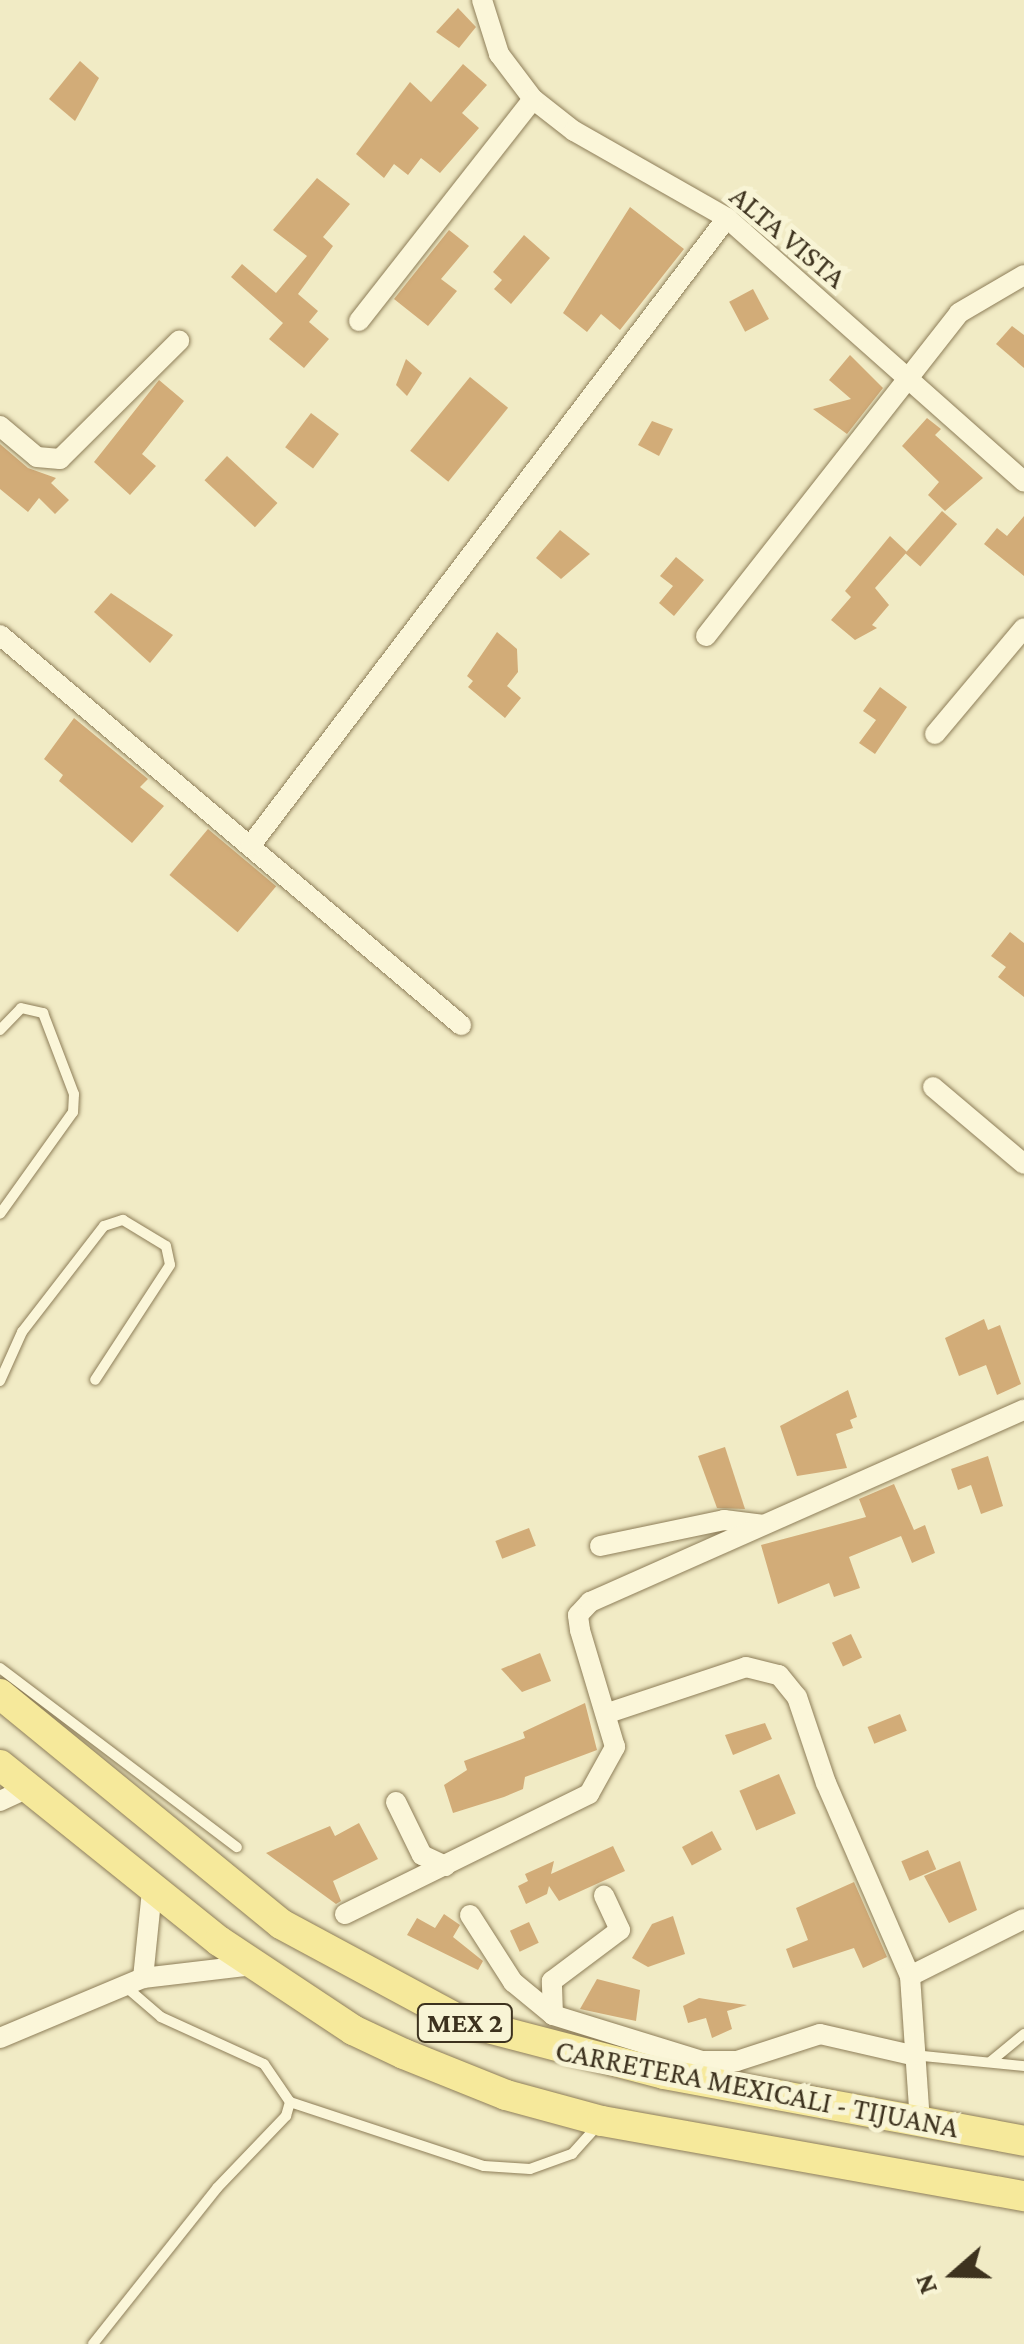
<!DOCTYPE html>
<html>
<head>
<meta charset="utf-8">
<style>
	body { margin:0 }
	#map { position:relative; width:1024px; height:2344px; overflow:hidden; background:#f1ebc5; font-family:"Crimson Pro",serif }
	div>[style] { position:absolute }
	.building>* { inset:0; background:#d2ac78; transform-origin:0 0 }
	.roads { filter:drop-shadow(0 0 2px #8e7e59) drop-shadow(0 0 2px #8e7e59) }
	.service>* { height:10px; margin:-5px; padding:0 5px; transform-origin:5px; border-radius:5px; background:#fbf6d9 }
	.minor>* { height:20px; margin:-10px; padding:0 10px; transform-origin:10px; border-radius:10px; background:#fbf6d9 }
	.primary>* { height:30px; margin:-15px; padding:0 15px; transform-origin:15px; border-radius:15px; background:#f6e99b }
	span { translate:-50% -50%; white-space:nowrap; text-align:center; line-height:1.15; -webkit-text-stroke:10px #f8f4d5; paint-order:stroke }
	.shield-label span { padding:2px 8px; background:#f8f4d5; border:2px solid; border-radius:8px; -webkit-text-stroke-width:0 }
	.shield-label { font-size:28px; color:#3d321e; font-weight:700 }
	.street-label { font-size:30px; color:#3d321e }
	.north { position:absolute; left:904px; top:2224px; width:100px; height:100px; -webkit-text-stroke:8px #f8f4d5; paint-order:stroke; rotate:250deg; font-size:28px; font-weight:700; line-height:40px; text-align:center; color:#3d321e }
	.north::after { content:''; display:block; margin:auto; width:35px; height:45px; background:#3d321e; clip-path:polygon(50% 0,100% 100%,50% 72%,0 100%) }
</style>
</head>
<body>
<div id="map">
	<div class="building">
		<i style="clip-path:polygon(458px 8px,476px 27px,459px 48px,436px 32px)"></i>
		<i style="clip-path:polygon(80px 61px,99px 78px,75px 121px,49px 99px)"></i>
		<i style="clip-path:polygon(463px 64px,487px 85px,462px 113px,479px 128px,440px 173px,421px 158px,408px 175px,394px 164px,384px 178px,356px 154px,410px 82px,431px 102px)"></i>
		<i style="clip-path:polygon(317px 178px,350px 204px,323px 237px,333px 246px,298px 294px,318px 311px,309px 322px,329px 339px,304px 368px,269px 339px,283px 323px,231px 277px,242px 264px,276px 293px,307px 256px,273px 230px)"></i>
		<i style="clip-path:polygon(630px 207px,684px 249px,620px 330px,601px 314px,587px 332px,563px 313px)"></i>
		<i style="clip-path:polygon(449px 230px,469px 246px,441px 279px,457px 291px,428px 326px,394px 299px)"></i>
		<i style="clip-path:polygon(524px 235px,550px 258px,511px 304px,494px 289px,502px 280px,493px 272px)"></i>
		<i style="left:753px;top:289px;width:34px;height:27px;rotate:62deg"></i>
		<i style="clip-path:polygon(1012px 326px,1024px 335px,1024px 368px,996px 344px)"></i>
		<i style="clip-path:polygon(850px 355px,883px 388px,847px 434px,813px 409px,851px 399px,829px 380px)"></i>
		<i style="clip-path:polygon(406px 359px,422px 373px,407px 396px,396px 385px)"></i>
		<i style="left:470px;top:377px;width:49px;height:95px;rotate:39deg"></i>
		<i style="clip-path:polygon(159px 380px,184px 401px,142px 454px,156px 466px,130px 495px,94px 462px)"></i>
		<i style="left:311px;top:413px;width:35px;height:43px;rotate:37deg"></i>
		<i style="clip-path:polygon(927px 418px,941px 429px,935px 435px,983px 478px,945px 511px,928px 495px,939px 482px,902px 446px)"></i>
		<i style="clip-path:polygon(652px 421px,673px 429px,659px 456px,638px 445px)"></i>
		<i style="clip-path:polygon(0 444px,28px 468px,56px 478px,51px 483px,69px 500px,55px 514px,39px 498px,28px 512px,0 489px)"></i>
		<i style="left:227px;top:456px;width:69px;height:33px;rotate:43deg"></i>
		<i style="left:942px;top:511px;width:20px;height:56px;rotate:41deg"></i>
		<i style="clip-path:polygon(1024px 516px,1024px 576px,984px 544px,997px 528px,1007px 536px)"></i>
		<i style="clip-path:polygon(560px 530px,590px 554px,561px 579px,536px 558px)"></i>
		<i style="clip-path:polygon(890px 536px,907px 552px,875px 588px,889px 605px,872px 625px,877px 628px,855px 640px,831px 620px,851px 597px,845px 591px)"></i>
		<i style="clip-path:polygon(676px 557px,704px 580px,674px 616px,659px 603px,673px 586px,660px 576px)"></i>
		<i style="clip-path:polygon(111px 593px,173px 635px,150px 663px,94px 612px)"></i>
		<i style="clip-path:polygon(497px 632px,517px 649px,518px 672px,507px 686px,521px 698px,505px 718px,468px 687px,473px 681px,467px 676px)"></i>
		<i style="clip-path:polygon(880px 687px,907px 707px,875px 754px,859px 743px,876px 720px,863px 711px)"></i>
		<i style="clip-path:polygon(74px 718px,148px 779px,140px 787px,164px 806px,132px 843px,59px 781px,63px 775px,44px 759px)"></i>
		<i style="left:208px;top:829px;width:89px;height:60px;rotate:40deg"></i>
		<i style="clip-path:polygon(1010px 932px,1024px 943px,1024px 997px,998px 977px,1006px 967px,991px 956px)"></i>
		<i style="clip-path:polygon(984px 1319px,988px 1330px,1000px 1325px,1021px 1384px,997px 1395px,986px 1365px,959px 1376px,945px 1338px)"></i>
		<i style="clip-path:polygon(848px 1390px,857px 1417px,850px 1420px,853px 1428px,836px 1434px,847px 1468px,797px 1476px,780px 1426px)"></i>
		<i style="clip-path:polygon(725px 1447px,745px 1509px,717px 1508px,698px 1456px)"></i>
		<i style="clip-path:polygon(988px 1456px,1003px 1506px,981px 1514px,971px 1485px,958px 1490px,951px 1469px)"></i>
		<i style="clip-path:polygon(894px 1484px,914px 1530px,925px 1525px,935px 1553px,912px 1563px,901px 1536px,849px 1557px,860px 1588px,834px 1597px,829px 1583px,778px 1604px,761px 1545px,866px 1517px,859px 1499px)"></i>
		<i style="left:529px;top:1528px;width:19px;height:36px;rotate:69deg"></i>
		<i style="left:851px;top:1634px;width:26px;height:21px;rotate:65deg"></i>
		<i style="clip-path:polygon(540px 1653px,551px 1681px,522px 1692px,501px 1669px)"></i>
		<i style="clip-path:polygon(585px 1703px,597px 1750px,525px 1777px,523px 1789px,504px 1797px,453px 1813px,444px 1785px,467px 1770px,464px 1761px,525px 1738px,523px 1732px)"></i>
		<i style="left:900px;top:1714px;width:18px;height:35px;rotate:68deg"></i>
		<i style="clip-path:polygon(765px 1723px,772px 1739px,733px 1755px,725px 1735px)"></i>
		<i style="left:779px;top:1774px;width:43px;height:43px;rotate:67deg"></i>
		<i style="clip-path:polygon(359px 1823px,378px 1859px,333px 1881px,341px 1901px,336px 1904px,266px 1853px,330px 1826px,335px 1836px)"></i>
		<i style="left:712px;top:1831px;width:21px;height:34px;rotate:62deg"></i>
		<i style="clip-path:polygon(613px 1846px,625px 1871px,559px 1901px,549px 1886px,547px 1894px,526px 1904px,518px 1886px,528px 1881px,525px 1874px,554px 1861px,551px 1874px)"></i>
		<i style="left:928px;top:1850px;width:21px;height:29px;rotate:67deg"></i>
		<i style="clip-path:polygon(960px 1861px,977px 1910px,949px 1923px,924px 1876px)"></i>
		<i style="clip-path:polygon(854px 1882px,887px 1957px,863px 1968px,854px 1948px,793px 1968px,786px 1949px,808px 1940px,796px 1908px)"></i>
		<i style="clip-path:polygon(444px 1914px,460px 1925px,453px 1937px,483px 1961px,478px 1970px,407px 1935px,417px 1918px,435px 1928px)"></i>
		<i style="clip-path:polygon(673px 1916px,685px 1954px,648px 1967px,632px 1958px,652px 1924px)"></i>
		<i style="left:529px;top:1922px;width:23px;height:21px;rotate:65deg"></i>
		<i style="clip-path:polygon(597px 1979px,640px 1990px,636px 2021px,580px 2009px)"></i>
		<i style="clip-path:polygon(699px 1998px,724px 2002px,747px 2005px,727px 2011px,732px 2029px,712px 2038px,706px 2018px,688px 2023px,683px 2006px)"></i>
	</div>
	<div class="roads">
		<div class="service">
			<i style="left:0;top:1030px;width:30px;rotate:-46deg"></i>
			<i style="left:21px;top:1008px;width:23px;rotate:13deg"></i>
			<i style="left:43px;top:1013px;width:87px;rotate:69.1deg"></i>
			<i style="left:74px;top:1094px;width:18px;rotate:93deg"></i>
			<i style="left:73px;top:1112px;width:125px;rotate:125.6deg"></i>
			<i style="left:0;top:1381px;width:54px;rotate:-65.8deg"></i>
			<i style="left:22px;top:1332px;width:134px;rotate:-52.3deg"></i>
			<i style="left:104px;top:1226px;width:20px;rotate:-18deg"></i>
			<i style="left:123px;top:1220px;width:50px;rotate:31.2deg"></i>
			<i style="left:166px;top:1246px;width:19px;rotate:78deg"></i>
			<i style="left:170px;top:1265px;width:137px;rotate:123.1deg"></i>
			<i style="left:0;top:1668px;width:297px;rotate:37.1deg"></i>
			<i style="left:913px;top:2055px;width:112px;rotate:5.7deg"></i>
			<i style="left:990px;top:2062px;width:44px;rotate:-39.5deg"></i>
			<i style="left:290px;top:2102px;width:204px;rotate:18.3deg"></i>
			<i style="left:484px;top:2166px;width:46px;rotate:3.7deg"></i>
			<i style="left:530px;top:2169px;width:45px;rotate:-19.7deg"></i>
			<i style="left:572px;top:2154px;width:39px;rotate:-48deg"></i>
			<i style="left:93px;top:2344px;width:199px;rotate:-51.5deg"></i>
			<i style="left:217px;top:2188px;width:100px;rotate:-46.2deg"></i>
			<i style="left:286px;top:2116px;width:15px;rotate:-74deg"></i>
			<i style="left:290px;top:2102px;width:46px;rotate:-124.4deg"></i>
			<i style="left:264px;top:2064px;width:113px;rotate:-155.5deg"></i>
			<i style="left:161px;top:2017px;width:46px;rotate:-139.4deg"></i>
		</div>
		<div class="minor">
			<i style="left:482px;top:0;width:57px;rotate:72.5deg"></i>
			<i style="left:499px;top:54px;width:56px;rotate:52.9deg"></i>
			<i style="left:533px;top:99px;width:52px;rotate:38deg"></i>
			<i style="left:574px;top:131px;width:176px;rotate:29.6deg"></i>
			<i style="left:727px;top:218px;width:397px;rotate:41.6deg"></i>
			<i style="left:359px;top:321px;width:282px;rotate:-51.9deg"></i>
			<i style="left:0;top:426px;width:48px;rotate:40deg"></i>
			<i style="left:37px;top:457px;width:23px;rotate:5deg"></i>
			<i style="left:60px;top:459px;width:168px;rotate:-44.8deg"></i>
			<i style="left:0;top:635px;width:604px;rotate:40.23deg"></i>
			<i style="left:706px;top:636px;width:410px;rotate:-51.9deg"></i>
			<i style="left:959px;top:313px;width:75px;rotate:-30.3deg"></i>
			<i style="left:935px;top:734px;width:138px;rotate:-50deg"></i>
			<i style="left:251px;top:845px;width:787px;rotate:-52.8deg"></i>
			<i style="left:933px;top:1087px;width:119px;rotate:40.2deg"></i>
			<i style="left:600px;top:1546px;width:127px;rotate:-11.8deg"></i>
			<i style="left:724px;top:1520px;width:38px;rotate:7deg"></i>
			<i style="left:608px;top:1713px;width:145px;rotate:-18.4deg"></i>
			<i style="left:746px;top:1667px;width:34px;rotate:14deg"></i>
			<i style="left:779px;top:1675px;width:28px;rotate:51deg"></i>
			<i style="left:797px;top:1697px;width:91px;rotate:71.4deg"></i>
			<i style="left:826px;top:1783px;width:210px;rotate:66.5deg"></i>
			<i style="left:910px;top:1976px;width:147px;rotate:86.1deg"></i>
			<i style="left:0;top:1801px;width:31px;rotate:-25deg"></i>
			<i style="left:396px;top:1802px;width:59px;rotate:63.9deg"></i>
			<i style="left:422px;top:1855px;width:26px;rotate:25deg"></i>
			<i style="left:345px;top:1914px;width:272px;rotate:-26.2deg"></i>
			<i style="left:589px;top:1794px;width:54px;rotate:-61deg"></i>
			<i style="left:615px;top:1747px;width:122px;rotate:-106.7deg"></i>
			<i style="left:580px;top:1630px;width:15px;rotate:-98deg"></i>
			<i style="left:578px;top:1615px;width:18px;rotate:-47deg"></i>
			<i style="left:590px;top:1602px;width:475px;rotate:-23.9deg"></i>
			<i style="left:470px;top:1915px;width:80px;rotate:57.3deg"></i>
			<i style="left:513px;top:1982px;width:52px;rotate:39.5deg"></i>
			<i style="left:553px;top:2015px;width:156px;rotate:17.2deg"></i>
			<i style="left:702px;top:2061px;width:35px"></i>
			<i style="left:737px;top:2061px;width:87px;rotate:-18deg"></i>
			<i style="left:820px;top:2034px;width:94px;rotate:12.9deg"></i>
			<i style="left:910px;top:1976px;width:127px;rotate:-26.6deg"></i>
			<i style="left:143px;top:1978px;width:87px;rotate:-84.1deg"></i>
			<i style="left:553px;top:2015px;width:34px;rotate:-92deg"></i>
			<i style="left:552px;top:1981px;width:85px;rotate:-36.9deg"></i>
			<i style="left:620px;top:1930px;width:38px;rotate:-115deg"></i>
			<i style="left:0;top:2038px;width:155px;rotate:-22.8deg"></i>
			<i style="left:143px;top:1978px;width:111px;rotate:-6.7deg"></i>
		</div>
		<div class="primary">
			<i style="left:0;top:1694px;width:363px;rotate:39.3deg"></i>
			<i style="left:281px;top:1924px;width:204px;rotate:28.3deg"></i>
			<i style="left:461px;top:2021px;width:210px;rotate:14.6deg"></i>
			<i style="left:664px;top:2074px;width:366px;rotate:10.5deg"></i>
			<i style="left:0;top:1765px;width:281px;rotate:38.8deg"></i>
			<i style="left:219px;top:1941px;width:161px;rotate:33.6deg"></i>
			<i style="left:353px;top:2030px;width:56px;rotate:25.2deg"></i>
			<i style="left:404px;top:2054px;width:110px;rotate:21.9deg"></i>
			<i style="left:506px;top:2095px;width:99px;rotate:15.2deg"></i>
			<i style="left:602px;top:2121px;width:429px;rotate:10.1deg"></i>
		</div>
	</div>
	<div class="shield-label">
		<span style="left:465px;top:2023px">MEX 2</span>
	</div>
	<div class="street-label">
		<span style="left:788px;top:237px;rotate:40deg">ALTA VISTA</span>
		<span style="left:757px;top:2089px;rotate:11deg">CARRETERA MEXICALI - TIJUANA</span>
	</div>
	<div class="north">N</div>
</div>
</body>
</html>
